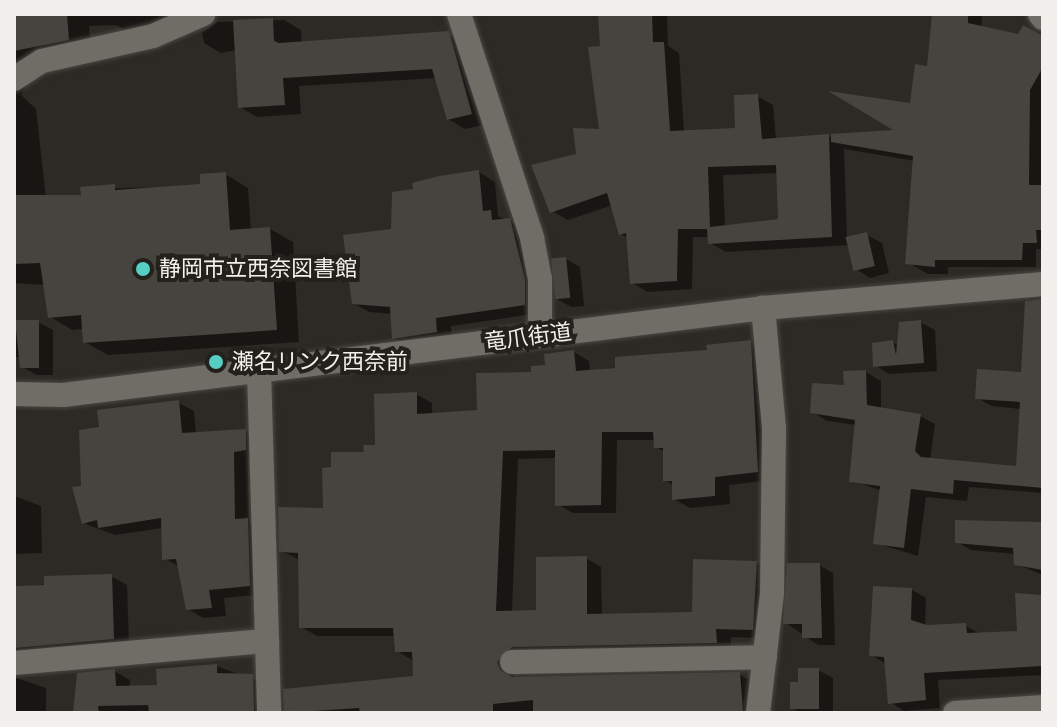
<!DOCTYPE html>
<html>
<head>
<meta charset="utf-8">
<style>
	body { margin:0 }
	#map { position:relative; width:1057px; height:727px; overflow:hidden; background:#2d2a25; font-family:Figtree,"Noto Sans JP",sans-serif }
	div>[style] { position:absolute }
	.shadow>* { inset:0; background:#0007 }
	.building>* { inset:0; background:#45443e; transform-origin:0 0 }
	.roads { filter:drop-shadow(0 0 2px #4b4744) drop-shadow(0 0 2px #4b4744) }
	.street>* { height:24px; margin:-12px; padding:0 12px; transform-origin:12px; border-radius:12px; background:#706c66 }
	.secondary>* { height:24px; margin:-12px; padding:0 12px; transform-origin:12px; border-radius:12px; background:#706c66 }
	.dots>* { width:22px; height:22px; translate:-50% -50%; box-sizing:border-box; border:4px solid #24201c; border-radius:50% }
	span { translate:-50% -50%; white-space:nowrap; text-align:center; line-height:1.15; -webkit-text-stroke:8px #24201c; paint-order:stroke }
	.poi-label { font-size:22px; color:#f2f0ed }
	.left { translate:0 -50%; text-align:left }
	.street-label { font-size:22px; color:#f2f0ed }
	.frame { position:absolute; inset:0; border:16px solid #f2f0ed; pointer-events:none }
</style>
</head>
<body>
<div id="map">
	<div class="shadow">
		<i style="clip-path:polygon(14px 14px,170px 14px,170px 34px,137px 37px,116px 25px,89px 26px,91px 52px,37px 64px,21px 95px,36px 109px,46px 198px,83px 196px,83px 189px,203px 186px,225px 174px,248px 188px,251px 230px,270px 229px,293px 242px,299px 342px,108px 355px,85px 342px,84px 329px,72px 330px,49px 316px,45px 285px,14px 283px)"></i>
		<i style="clip-path:polygon(evenodd,600px 14px,667px 16px,668px 46px,679px 53px,684px 132px,738px 130px,757px 96px,773px 105px,776px 140px,900px 132px,929px 68px,934px 14px,976px 14px,982px 17px,981px 28px,1043px 38px,1043px 249px,1036px 249px,1036px 267px,948px 267px,948px 274px,928px 274px,907px 262px,915px 161px,844px 149px,847px 240px,867px 235px,882px 243px,889px 273px,870px 278px,856px 269px,850px 245px,726px 252px,710px 243px,709px 237px,693px 237px,692px 289px,648px 292px,632px 283px,629px 239px,621px 234px,613px 205px,568px 220px,552px 211px,578px 156px,601px 131px,600px 14px,778px 173px,781px 221px,725px 227px,723px 175px,778px 173px)"></i>
		<i style="clip-path:polygon(284px 20px,301px 30px,302px 44px,449px 35px,466px 45px,482px 125px,465px 129px,448px 119px,437px 78px,299px 86px,301px 114px,257px 117px,240px 107px,237px 50px,221px 53px,204px 43px,202px 33px,217px 22px)"></i>
		<i style="clip-path:polygon(479px 172px,495px 182px,498px 216px,525px 229px,540px 313px,451px 326px,452px 340px,410px 347px,394px 338px,392px 314px,369px 312px,353px 303px,415px 191px)"></i>
		<i style="clip-path:polygon(566px 259px,580px 267px,584px 306px,571px 307px,557px 299px)"></i>
		<i style="clip-path:polygon(1043px 320px,1043px 493px,969px 487px,967px 501px,926px 497px,918px 556px,875px 543px,882px 491px,851px 480px,857px 425px,827px 421px,812px 412px,866px 372px,881px 381px,881px 410px,920px 416px,935px 424px,930px 460px,1018px 468px,1021px 409px,992px 406px,977px 398px,1022px 375px)"></i>
		<i style="clip-path:polygon(14px 322px,38px 322px,53px 330px,53px 375px,37px 375px,22px 367px,22px 357px,14px 357px)"></i>
		<i style="clip-path:polygon(920px 322px,935px 330px,937px 371px,889px 374px,875px 365px,892px 342px,899px 346px)"></i>
		<i style="clip-path:polygon(750px 342px,766px 351px,773px 480px,729px 485px,730px 504px,690px 508px,674px 499px,674px 486px,665px 480px,665px 452px,656px 447px,655px 440px,617px 440px,616px 513px,573px 513px,557px 504px,557px 458px,518px 459px,512px 612px,538px 612px,586px 558px,601px 567px,602px 616px,694px 614px,757px 563px,772px 572px,768px 638px,731px 637px,731px 651px,512px 671px,514px 679px,740px 675px,755px 683px,758px 713px,286px 713px,285px 691px,415px 678px,412px 660px,397px 651px,396px 636px,317px 636px,301px 627px,300px 560px,281px 551px,325px 510px,333px 469px,378px 447px,416px 394px,432px 403px,432px 415px,479px 412px,574px 352px,589px 361px,590px 372px)"></i>
		<i style="clip-path:polygon(179px 403px,194px 411px,196px 434px,245px 431px,260px 440px,261px 458px,248px 459px,249px 521px,263px 529px,265px 594px,224px 598px,226px 616px,203px 618px,188px 609px,180px 567px,164px 558px,163px 528px,115px 535px,83px 523px,83px 488px,101px 428px)"></i>
		<i style="clip-path:polygon(14px 496px,41px 506px,42px 553px,14px 554px)"></i>
		<i style="clip-path:polygon(1043px 524px,1043px 575px,1016px 564px,1015px 554px,971px 550px,957px 542px)"></i>
		<i style="clip-path:polygon(819px 565px,833px 573px,835px 645px,818px 645px,786px 623px)"></i>
		<i style="clip-path:polygon(111px 576px,127px 585px,129px 647px,14px 667px,14px 588px)"></i>
		<i style="clip-path:polygon(1043px 581px,1043px 675px,938px 680px,940px 708px,904px 711px,890px 702px,886px 664px,871px 655px,912px 590px,926px 598px,925px 627px,966px 626px,982px 635px,1019px 633px,1041px 597px)"></i>
		<i style="clip-path:polygon(216px 666px,268px 685px,270px 713px,75px 713px,114px 671px,130px 680px,130px 688px,159px 687px)"></i>
		<i style="clip-path:polygon(818px 670px,833px 678px,833px 713px,801px 713px,792px 708px,800px 684px)"></i>
		<i style="clip-path:polygon(14px 677px,46px 688px,46px 713px,14px 713px)"></i>
	</div>
	<div class="building">
		<i style="clip-path:polygon(14px 14px,67px 14px,69px 40px,14px 51px)"></i>
		<i style="clip-path:polygon(evenodd,598px 14px,652px 14px,653px 42px,664px 42px,670px 131px,735px 128px,734px 95px,758px 94px,762px 139px,829px 134px,832px 237px,708px 244px,707px 229px,678px 229px,677px 281px,630px 284px,626px 233px,619px 235px,607px 193px,550px 213px,531px 165px,576px 154px,573px 128px,599px 129px,588px 47px,600px 46px,598px 14px,776px 165px,778px 219px,710px 227px,708px 167px,776px 165px)"></i>
		<i style="clip-path:polygon(932px 14px,968px 14px,968px 23px,1018px 34px,1023px 25px,1043px 36px,1043px 67px,1030px 90px,1029px 185px,1043px 185px,1043px 230px,1036px 230px,1037px 243px,1023px 243px,1022px 260px,935px 260px,935px 267px,905px 264px,913px 156px,831px 142px,831px 134px,893px 130px,828px 91px,910px 103px,915px 64px,927px 66px)"></i>
		<i style="clip-path:polygon(273px 18px,274px 41px,279px 43px,449px 31px,472px 114px,447px 120px,432px 69px,283px 78px,285px 105px,238px 108px,233px 20px)"></i>
		<i style="clip-path:polygon(479px 170px,483px 211px,491px 210px,492px 220px,510px 218px,525px 280px,525px 305px,436px 318px,437px 332px,392px 339px,390px 307px,352px 304px,343px 235px,391px 229px,392px 192px,413px 189px,412px 183px,439px 176px)"></i>
		<i style="clip-path:polygon(226px 172px,230px 230px,270px 227px,277px 330px,83px 343px,81px 315px,48px 318px,40px 263px,14px 264px,14px 195px,81px 195px,80px 187px,115px 184px,115px 190px,200px 184px,200px 174px)"></i>
		<i style="left:867px;top:232px;width:35px;height:22px;rotate:77deg"></i>
		<i style="left:566px;top:257px;width:41px;height:15px;rotate:84deg"></i>
		<i style="clip-path:polygon(1043px 299px,1043px 488px,954px 480px,953px 494px,911px 489px,904px 548px,873px 544px,880px 486px,849px 482px,855px 420px,810px 413px,812px 383px,844px 385px,843px 371px,866px 370px,867px 405px,921px 414px,915px 451px,921px 457px,1016px 466px,1020px 402px,975px 399px,977px 369px,1021px 372px,1025px 301px)"></i>
		<i style="clip-path:polygon(15px 320px,39px 320px,39px 368px,20px 368px)"></i>
		<i style="clip-path:polygon(921px 320px,924px 363px,873px 367px,872px 343px,893px 340px,896px 355px,899px 322px)"></i>
		<i style="clip-path:polygon(751px 340px,758px 472px,715px 477px,715px 496px,672px 500px,672px 481px,663px 481px,663px 448px,654px 448px,653px 432px,602px 432px,601px 505px,555px 506px,555px 450px,503px 451px,496px 611px,536px 610px,536px 557px,587px 556px,587px 614px,692px 612px,693px 559px,757px 561px,753px 630px,716px 629px,717px 643px,512px 647px,497px 662px,500px 670px,512px 677px,740px 672px,743px 711px,533px 713px,533px 700px,493px 704px,493px 713px,360px 713px,359px 708px,284px 713px,283px 689px,413px 676px,412px 652px,395px 652px,393px 628px,299px 628px,298px 553px,279px 552px,278px 507px,323px 508px,322px 468px,331px 467px,331px 452px,364px 452px,363px 445px,375px 445px,374px 394px,417px 392px,417px 414px,477px 410px,476px 373px,531px 372px,531px 366px,545px 365px,544px 354px,574px 350px,576px 371px,615px 368px,615px 357px,707px 350px,706px 345px)"></i>
		<i style="clip-path:polygon(179px 400px,182px 433px,246px 429px,246px 450px,234px 452px,235px 519px,248px 518px,250px 586px,209px 590px,212px 608px,186px 610px,176px 559px,162px 560px,161px 518px,98px 528px,97px 520px,82px 524px,72px 487px,81px 486px,79px 430px,99px 427px,97px 410px)"></i>
		<i style="clip-path:polygon(955px 520px,1043px 522px,1043px 570px,1014px 565px,1013px 548px,955px 543px)"></i>
		<i style="clip-path:polygon(787px 563px,820px 563px,822px 638px,802px 638px,802px 624px,783px 624px)"></i>
		<i style="clip-path:polygon(112px 574px,114px 639px,14px 648px,14px 586px,44px 585px,44px 576px)"></i>
		<i style="clip-path:polygon(873px 586px,912px 588px,911px 620px,927px 625px,966px 623px,967px 633px,1017px 631px,1015px 593px,1043px 595px,1043px 666px,924px 673px,926px 700px,888px 704px,884px 657px,869px 656px)"></i>
		<i style="clip-path:polygon(217px 664px,217px 673px,253px 674px,254px 713px,149px 713px,148px 705px,98px 706px,99px 713px,73px 713px,77px 673px,115px 669px,116px 686px,157px 685px,156px 669px)"></i>
		<i style="clip-path:polygon(798px 668px,819px 668px,819px 709px,790px 709px,790px 682px,798px 682px)"></i>
	</div>
	<div class="roads">
		<div class="street">
			<i style="left:459px;top:14px;width:236px;rotate:71.9deg"></i>
			<i style="left:532px;top:238px;width:42px;rotate:79deg"></i>
			<i style="left:540px;top:279px;width:56px;rotate:90deg"></i>
			<i style="left:1040px;top:14px;width:5px;rotate:53deg"></i>
			<i style="left:14px;top:79px;width:33px;rotate:-33deg"></i>
			<i style="left:42px;top:61px;width:114px;rotate:-12.7deg"></i>
			<i style="left:153px;top:36px;width:55px;rotate:-23.7deg"></i>
			<i style="left:259px;top:371px;width:342px;rotate:88.3deg"></i>
			<i style="left:512px;top:662px;width:253px;rotate:-1.1deg"></i>
			<i style="left:14px;top:663px;width:254px;rotate:-5deg"></i>
			<i style="left:758px;top:713px;width:121px;rotate:-83.3deg"></i>
			<i style="left:772px;top:593px;width:165px;rotate:-89.3deg"></i>
			<i style="left:774px;top:428px;width:121px;rotate:-95.2deg"></i>
			<i style="left:955px;top:713px;width:88px;rotate:-3.9deg"></i>
		</div>
		<div class="secondary">
			<i style="left:14px;top:394px;width:49px;rotate:1.2deg"></i>
			<i style="left:63px;top:395px;width:705px;rotate:-7.08deg"></i>
			<i style="left:763px;top:308px;width:281px;rotate:-4.9deg"></i>
		</div>
	</div>
	<div class="dots">
		<i style="left:143px;top:269px;background:#56cec3"></i>
		<i style="left:216px;top:362px;background:#56cec3"></i>
	</div>
	<div class="poi-label">
		<span class="left" style="left:159px;top:269px">静岡市立西奈図書館</span>
		<span class="left" style="left:232px;top:362px">瀬名リンク西奈前</span>
	</div>
	<div class="street-label">
		<span style="left:528px;top:337px;rotate:-7deg">竜爪街道</span>
	</div>
	<div class="frame"></div>
</div>
</body>
</html>
